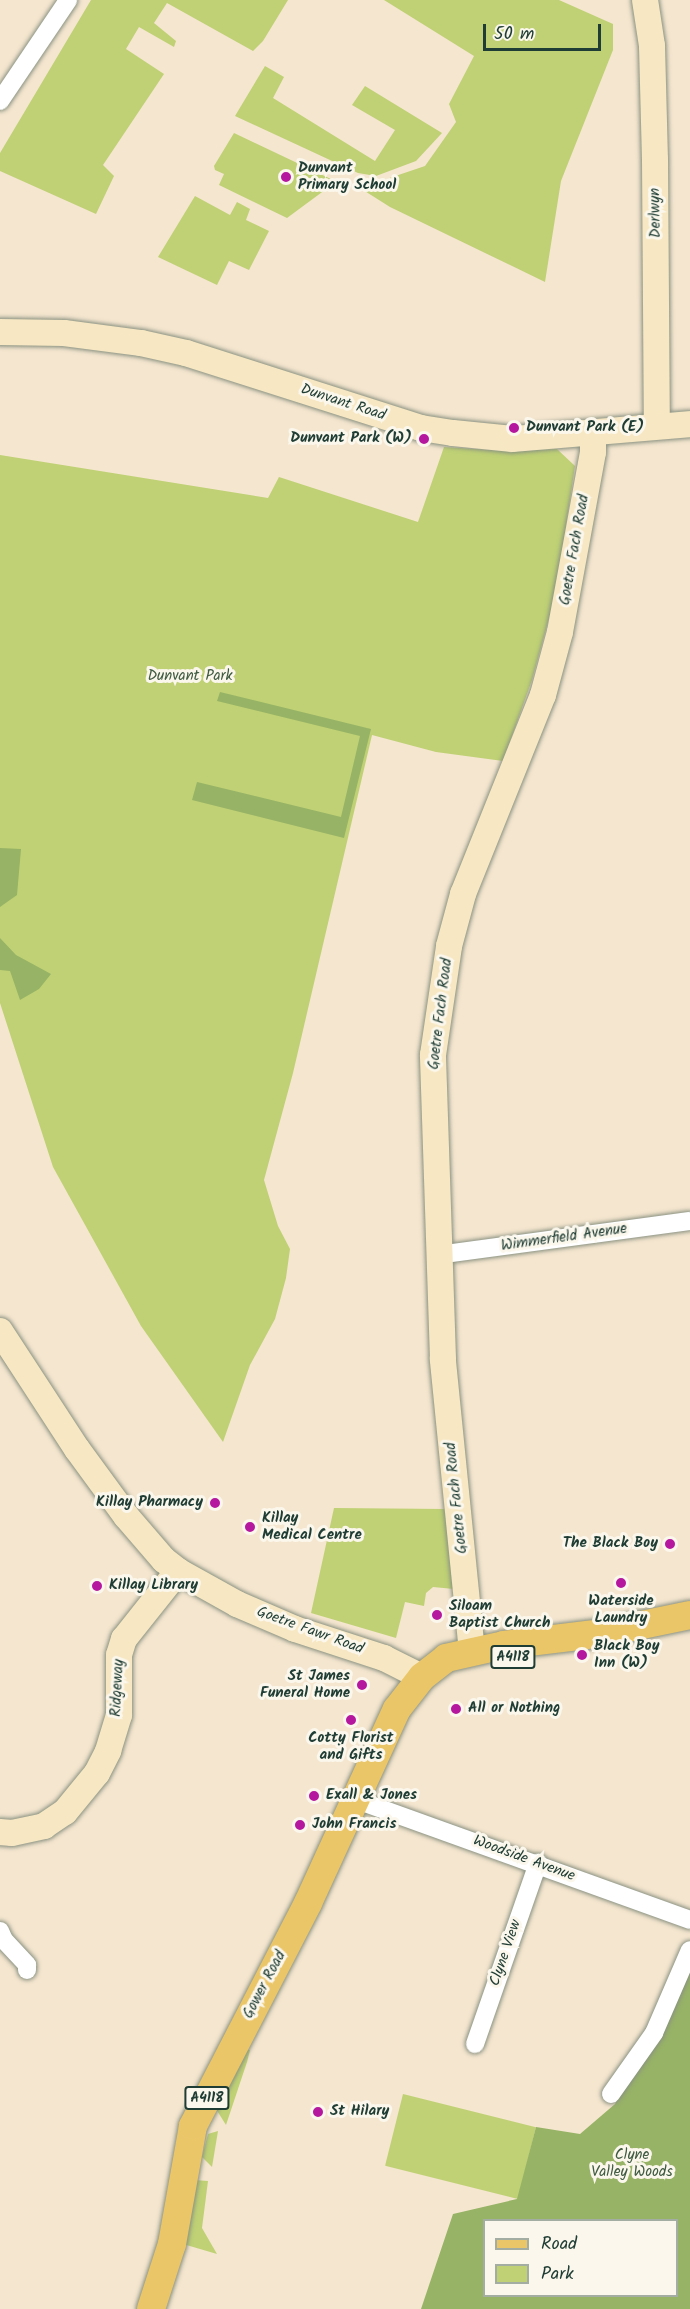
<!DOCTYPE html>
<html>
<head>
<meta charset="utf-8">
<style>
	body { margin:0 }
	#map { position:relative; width:690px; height:2309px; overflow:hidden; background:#f5e6cf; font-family:Kalam,sans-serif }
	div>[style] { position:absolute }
	.green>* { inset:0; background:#bfd174; transform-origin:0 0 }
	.forest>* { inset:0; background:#97b366 }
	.roads { filter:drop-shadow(0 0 2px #8a9282) drop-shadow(0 0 2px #8a9282) }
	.street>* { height:18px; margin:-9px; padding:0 9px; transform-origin:9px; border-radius:9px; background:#fff }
	.secondary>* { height:26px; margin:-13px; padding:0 13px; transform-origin:13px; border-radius:13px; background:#f7e8c3 }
	.primary>* { height:28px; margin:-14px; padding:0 14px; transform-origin:14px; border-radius:14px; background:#ebc669 }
	.dots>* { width:16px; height:16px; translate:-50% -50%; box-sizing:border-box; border:3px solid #fbf7ec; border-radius:50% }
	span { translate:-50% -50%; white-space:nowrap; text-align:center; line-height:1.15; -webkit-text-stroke:6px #fbf7ec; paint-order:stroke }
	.shield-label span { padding:2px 4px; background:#fbf7ec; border:2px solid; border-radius:4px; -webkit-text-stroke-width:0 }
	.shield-label { font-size:14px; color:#1f3d34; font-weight:700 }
	.poi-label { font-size:15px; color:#1f3d34; font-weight:700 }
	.left { translate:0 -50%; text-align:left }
	.right { translate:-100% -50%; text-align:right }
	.street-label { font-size:15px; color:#1f3d34 }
	.park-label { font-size:15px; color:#3f5b41 }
	.legend { position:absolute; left:483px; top:2219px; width:195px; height:78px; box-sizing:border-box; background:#fbf7ec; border:2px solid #a3ada2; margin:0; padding:8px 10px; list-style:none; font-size:18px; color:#1f3d34 }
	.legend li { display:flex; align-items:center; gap:12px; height:30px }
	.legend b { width:30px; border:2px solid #a3ada2 }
	.scale { position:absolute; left:483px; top:24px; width:118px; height:27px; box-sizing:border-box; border:3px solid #1f3d34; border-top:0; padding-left:8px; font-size:18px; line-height:21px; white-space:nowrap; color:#1f3d34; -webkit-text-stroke:4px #fbf7ec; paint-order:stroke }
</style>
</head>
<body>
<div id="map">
	<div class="green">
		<i style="clip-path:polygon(91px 0,288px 0,263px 41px,253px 51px,167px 3px,154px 23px,176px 41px,174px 47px,139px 27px,126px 49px,164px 74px,103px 165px,114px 176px,96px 214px,0 171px,0 153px)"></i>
		<i style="clip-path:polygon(384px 0,559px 0,613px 24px,613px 50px,561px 181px,545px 282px,390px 207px,360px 188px,425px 166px,456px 122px,449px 104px,474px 56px)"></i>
		<i style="clip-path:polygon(265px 66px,284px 77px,273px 98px,375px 161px,395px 130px,352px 105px,365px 86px,442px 133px,416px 161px,376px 176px,358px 173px,235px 116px)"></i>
		<i style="clip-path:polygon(234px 133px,333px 180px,333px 184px,287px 218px,219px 185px,224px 174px,215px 170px,214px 166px)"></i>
		<i style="clip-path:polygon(195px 196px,230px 215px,237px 202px,250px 209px,246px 220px,269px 231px,249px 270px,229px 261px,217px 285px,158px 257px)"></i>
		<i style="clip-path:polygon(444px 447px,507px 451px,557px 449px,575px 466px,556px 593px,532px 680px,503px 761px,436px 752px,372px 735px,293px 1073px,264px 1180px,278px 1226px,290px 1249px,286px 1278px,275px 1319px,250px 1365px,223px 1442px,141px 1326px,53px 1167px,0 1003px,0 455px,268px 498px,279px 477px,418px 522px)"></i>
		<i style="clip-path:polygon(334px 1508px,446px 1509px,454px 1589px,433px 1587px,426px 1593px,424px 1606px,405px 1602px,396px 1638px,311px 1613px)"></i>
		<i style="clip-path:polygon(244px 2049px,250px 2050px,247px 2062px,226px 2125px,216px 2109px)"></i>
		<i style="left:403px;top:2094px;width:137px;height:74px;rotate:14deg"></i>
		<i style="clip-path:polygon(218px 2131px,212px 2167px,202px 2157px,208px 2134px)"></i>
		<i style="clip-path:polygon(194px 2180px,208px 2181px,202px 2228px,217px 2254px,183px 2244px)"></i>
	</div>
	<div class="forest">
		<i style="clip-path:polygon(220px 692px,371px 729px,344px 838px,192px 800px,197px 782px,341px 817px,360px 736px,217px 701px)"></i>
		<i style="clip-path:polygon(0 848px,21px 849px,17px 895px,0 907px)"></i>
		<i style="clip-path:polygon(0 938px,16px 955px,51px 974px,39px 989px,20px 1000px,10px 971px,0 970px)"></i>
		<i style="clip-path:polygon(evenodd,690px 1967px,690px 2309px,421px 2309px,453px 2214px,517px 2199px,536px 2127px,580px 2134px,615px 2104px,690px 1967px,484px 2220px,676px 2220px,676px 2296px,484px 2296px,484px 2220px)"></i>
	</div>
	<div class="roads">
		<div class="street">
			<i style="left:0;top:101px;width:122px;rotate:-56deg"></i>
			<i style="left:438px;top:1255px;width:254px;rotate:-7.7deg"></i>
			<i style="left:357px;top:1800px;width:354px;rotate:19.8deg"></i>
			<i style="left:0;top:1931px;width:10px;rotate:66deg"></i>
			<i style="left:4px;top:1940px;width:34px;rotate:47deg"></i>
			<i style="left:27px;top:1965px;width:5px;rotate:90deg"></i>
			<i style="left:475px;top:2044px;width:192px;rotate:-70.8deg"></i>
			<i style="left:611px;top:2094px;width:75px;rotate:-54.8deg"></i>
			<i style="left:654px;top:2033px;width:90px;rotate:-66.6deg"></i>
		</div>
		<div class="secondary">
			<i style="left:645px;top:0;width:47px;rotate:81.3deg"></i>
			<i style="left:652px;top:46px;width:114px;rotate:88.5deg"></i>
			<i style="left:655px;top:160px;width:266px;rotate:89.6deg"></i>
			<i style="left:0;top:332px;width:64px;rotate:0.9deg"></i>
			<i style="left:64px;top:333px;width:78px;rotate:7.4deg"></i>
			<i style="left:141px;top:343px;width:46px;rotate:12.5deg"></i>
			<i style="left:186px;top:353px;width:247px;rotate:17.7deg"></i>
			<i style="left:421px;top:428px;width:32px;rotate:9deg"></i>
			<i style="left:453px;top:433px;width:60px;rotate:5.7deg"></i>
			<i style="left:513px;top:439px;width:178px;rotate:-4.8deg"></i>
			<i style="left:0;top:1331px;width:141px;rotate:56.9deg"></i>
			<i style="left:77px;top:1449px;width:83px;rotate:53.8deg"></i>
			<i style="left:126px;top:1516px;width:58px;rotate:49.2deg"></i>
			<i style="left:164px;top:1560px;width:18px;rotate:38deg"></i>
			<i style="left:178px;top:1571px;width:68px;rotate:29.2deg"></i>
			<i style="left:237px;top:1604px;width:63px;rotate:23.3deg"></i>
			<i style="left:295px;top:1629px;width:94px;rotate:18deg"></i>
			<i style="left:384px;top:1658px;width:42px;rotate:26.6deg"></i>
			<i style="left:472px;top:1652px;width:294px;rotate:-95.7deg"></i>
			<i style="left:443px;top:1359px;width:304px;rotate:-91.9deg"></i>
			<i style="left:433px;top:1055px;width:110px;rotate:-81.6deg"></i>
			<i style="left:449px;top:946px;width:54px;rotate:-74.9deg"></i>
			<i style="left:463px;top:894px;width:214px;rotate:-68.1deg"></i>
			<i style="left:543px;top:695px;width:65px;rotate:-74.9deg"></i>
			<i style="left:560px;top:632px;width:183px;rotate:-79.6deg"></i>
			<i style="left:593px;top:452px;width:19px;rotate:-90deg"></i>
			<i style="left:0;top:1832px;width:12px;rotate:5deg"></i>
			<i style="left:12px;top:1833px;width:33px;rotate:-12deg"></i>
			<i style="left:44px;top:1826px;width:25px;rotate:-34deg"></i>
			<i style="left:65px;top:1812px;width:50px;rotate:-50.6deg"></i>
			<i style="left:97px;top:1773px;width:25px;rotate:-63deg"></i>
			<i style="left:108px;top:1751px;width:38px;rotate:-73deg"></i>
			<i style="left:119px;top:1715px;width:60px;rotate:-90deg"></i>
			<i style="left:119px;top:1655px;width:17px;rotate:-73deg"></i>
			<i style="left:124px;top:1639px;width:87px;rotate:-51.5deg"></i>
		</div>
		<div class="primary">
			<i style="left:151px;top:2309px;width:68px;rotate:-72.1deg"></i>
			<i style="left:172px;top:2244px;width:120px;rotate:-79.9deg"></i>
			<i style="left:193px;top:2126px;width:251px;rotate:-62.7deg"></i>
			<i style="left:308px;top:1903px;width:213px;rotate:-65.4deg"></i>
			<i style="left:397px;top:1709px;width:41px;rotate:-52deg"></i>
			<i style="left:422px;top:1677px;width:31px;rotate:-38deg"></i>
			<i style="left:446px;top:1658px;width:59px;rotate:-12.6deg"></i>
			<i style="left:504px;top:1645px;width:100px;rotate:-6.9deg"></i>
			<i style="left:603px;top:1633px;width:89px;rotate:-11.7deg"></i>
		</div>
	</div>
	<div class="dots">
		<i style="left:286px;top:177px;background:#b5179e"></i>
		<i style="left:514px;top:428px;background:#b5179e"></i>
		<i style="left:424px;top:439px;background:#b5179e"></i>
		<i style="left:215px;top:1503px;background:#b5179e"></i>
		<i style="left:250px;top:1527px;background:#b5179e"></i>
		<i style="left:670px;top:1544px;background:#b5179e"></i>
		<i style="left:621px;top:1583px;background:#b5179e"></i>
		<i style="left:97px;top:1586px;background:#b5179e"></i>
		<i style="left:437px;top:1615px;background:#b5179e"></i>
		<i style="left:582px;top:1655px;background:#b5179e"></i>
		<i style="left:362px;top:1685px;background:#b5179e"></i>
		<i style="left:456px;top:1709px;background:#b5179e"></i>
		<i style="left:351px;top:1720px;background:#b5179e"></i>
		<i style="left:314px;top:1796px;background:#b5179e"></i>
		<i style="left:300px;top:1825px;background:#b5179e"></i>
		<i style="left:318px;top:2112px;background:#b5179e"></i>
	</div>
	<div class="shield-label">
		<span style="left:513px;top:1657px">A4118</span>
		<span style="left:207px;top:2098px">A4118</span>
	</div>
	<div class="poi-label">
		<span class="left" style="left:298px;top:177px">Dunvant<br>Primary School</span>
		<span class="left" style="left:526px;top:428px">Dunvant Park (E)</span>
		<span class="right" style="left:412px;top:439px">Dunvant Park (W)</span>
		<span class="right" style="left:203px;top:1503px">Killay Pharmacy</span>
		<span class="left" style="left:262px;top:1527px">Killay<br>Medical Centre</span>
		<span class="right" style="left:658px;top:1544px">The Black Boy</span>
		<span class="left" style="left:109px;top:1586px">Killay Library</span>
		<span style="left:621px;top:1610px">Waterside<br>Laundry</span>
		<span class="left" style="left:449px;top:1615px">Siloam<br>Baptist Church</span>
		<span class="left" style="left:594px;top:1655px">Black Boy<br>Inn (W)</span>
		<span class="right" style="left:350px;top:1685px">St James<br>Funeral Home</span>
		<span class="left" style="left:468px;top:1709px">All or Nothing</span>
		<span style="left:351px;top:1747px">Cotty Florist<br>and Gifts</span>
		<span class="left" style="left:326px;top:1796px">Exall &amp; Jones</span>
		<span class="left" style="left:312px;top:1825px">John Francis</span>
		<span class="left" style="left:330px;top:2112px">St Hilary</span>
	</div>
	<div class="street-label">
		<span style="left:656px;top:213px;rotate:-91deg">Derlwyn</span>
		<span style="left:343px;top:403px;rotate:18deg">Dunvant Road</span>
		<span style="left:575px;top:550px;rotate:-80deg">Goetre Fach Road</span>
		<span style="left:441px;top:1014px;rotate:-83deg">Goetre Fach Road</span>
		<span style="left:564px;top:1238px;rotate:-8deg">Wimmerfield Avenue</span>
		<span style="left:457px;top:1498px;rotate:-96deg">Goetre Fach Road</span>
		<span style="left:310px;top:1631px;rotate:20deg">Goetre Fawr Road</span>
		<span style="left:118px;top:1688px;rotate:-87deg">Ridgeway</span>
		<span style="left:524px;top:1859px;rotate:20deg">Woodside Avenue</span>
		<span style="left:506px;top:1953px;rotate:-71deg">Clyne View</span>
		<span style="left:265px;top:1985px;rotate:-62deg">Gower Road</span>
	</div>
	<div class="park-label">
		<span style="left:190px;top:677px">Dunvant Park</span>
		<span style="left:632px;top:2164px">Clyne<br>Valley Woods</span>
	</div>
	<ul class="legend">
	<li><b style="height:8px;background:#ebc669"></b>Road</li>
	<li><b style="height:16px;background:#bfd174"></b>Park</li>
	</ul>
	<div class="scale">50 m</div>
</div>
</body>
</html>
